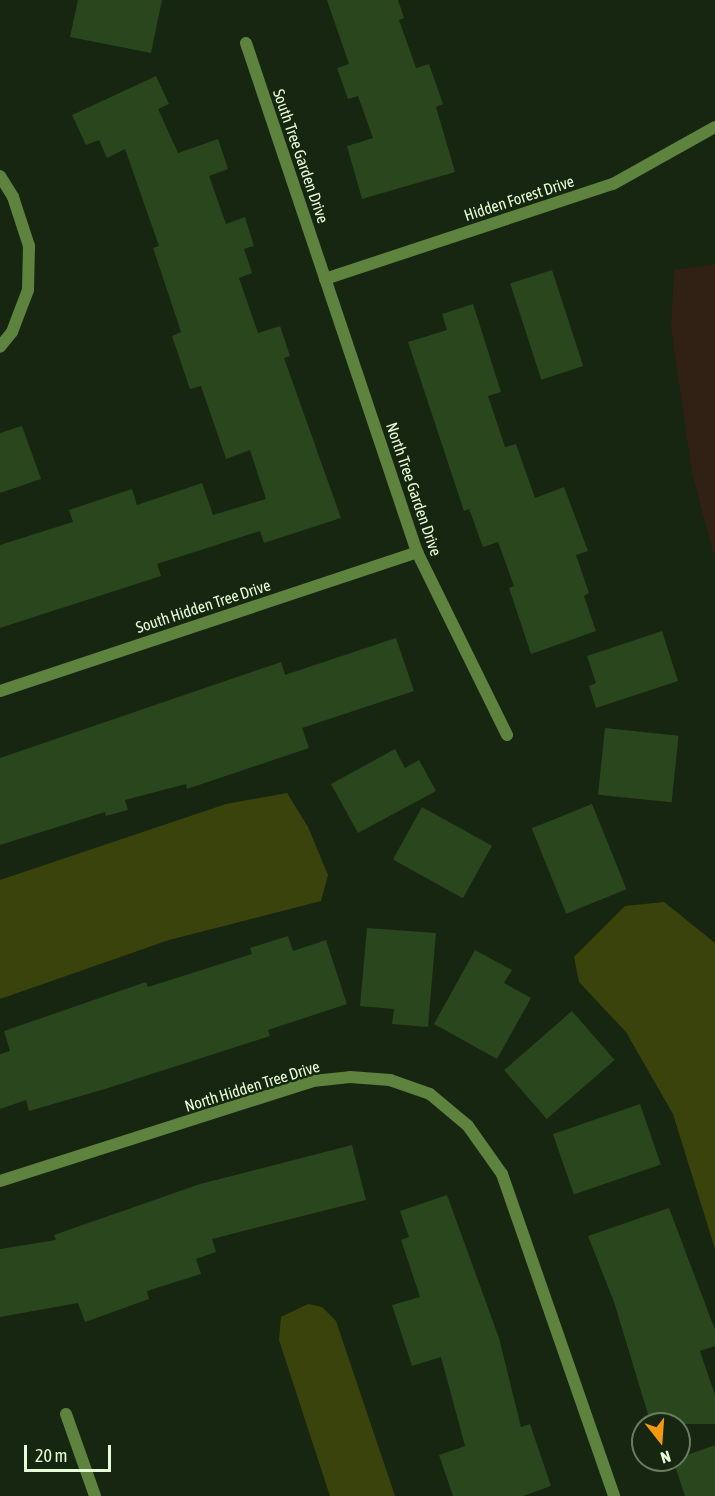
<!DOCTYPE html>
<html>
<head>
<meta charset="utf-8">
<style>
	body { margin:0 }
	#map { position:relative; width:715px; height:1496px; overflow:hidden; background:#172610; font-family:"Asap Condensed",sans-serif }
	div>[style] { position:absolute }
	.green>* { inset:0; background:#302114 }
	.water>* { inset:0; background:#3b430d }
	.building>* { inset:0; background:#29461d; transform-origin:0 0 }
	.minor>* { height:12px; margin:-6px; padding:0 6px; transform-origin:6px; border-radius:6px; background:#5d833e }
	span { translate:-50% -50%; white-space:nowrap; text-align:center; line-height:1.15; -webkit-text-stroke:5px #172610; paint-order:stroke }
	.street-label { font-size:16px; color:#e6fdd7 }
	.north { position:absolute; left:631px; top:1412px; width:60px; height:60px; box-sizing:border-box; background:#172610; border:2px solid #6a7c60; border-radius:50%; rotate:163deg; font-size:16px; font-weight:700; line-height:24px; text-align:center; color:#e6fdd7 }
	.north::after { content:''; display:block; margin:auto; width:21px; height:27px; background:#f4990d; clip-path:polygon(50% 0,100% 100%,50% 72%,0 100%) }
	.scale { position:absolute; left:24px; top:1445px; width:87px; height:27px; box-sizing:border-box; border:3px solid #e6fdd7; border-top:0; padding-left:8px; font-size:18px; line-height:21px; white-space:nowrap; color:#e6fdd7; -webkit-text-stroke:4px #172610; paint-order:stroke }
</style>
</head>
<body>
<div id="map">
	<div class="green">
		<i style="clip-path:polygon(715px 264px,715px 560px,692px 473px,671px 327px,674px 270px)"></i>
	</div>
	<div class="water">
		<i style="clip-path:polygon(287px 793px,308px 827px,328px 875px,321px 901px,169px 940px,0 999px,0 880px,226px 804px)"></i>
		<i style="clip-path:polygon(664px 902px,715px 943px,715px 1249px,673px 1114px,626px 1032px,579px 982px,574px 957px,625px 906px)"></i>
		<i style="clip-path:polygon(308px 1304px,322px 1307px,336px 1321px,395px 1496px,330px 1496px,279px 1340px,281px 1317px)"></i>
	</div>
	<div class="building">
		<i style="clip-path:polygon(78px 0,162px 0,151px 53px,70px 37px)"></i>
		<i style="clip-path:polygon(327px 0,398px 0,404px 18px,399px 20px,416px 68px,429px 64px,443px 104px,436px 107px,455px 172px,362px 199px,347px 146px,373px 138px,358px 96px,348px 99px,337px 68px,349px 64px)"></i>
		<i style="clip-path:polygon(156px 76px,169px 104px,158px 109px,178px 153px,218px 139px,228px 169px,209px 176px,226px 224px,245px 217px,254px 246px,244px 249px,252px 273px,239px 278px,258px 333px,280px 326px,290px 356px,284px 358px,341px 518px,264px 543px,260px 531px,157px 564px,161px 576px,0 628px,0 545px,73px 522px,69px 510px,132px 489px,137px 505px,202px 483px,213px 515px,266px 499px,250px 450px,226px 459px,201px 386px,190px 389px,172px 336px,181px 332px,153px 248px,159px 246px,125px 149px,107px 158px,99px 140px,86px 145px,72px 115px)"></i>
		<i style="left:552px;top:270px;width:101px;height:44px;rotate:72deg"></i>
		<i style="clip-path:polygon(473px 304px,501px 392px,488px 396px,505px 447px,516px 444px,535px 498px,564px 487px,588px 551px,576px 555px,589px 593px,584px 596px,596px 631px,531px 654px,509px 588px,514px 586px,498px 542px,483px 547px,469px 509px,464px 511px,408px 342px,447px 330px,442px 314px)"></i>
		<i style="clip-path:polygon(22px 426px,41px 479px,0 493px,0 433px)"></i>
		<i style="clip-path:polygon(662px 631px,678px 681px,596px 708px,589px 686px,596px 683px,587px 656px)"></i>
		<i style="clip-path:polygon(396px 638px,414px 691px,302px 728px,309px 748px,187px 789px,186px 784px,125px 800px,128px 810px,106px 816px,105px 812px,0 845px,0 758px,281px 662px,285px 675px)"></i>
		<i style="left:605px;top:728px;width:74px;height:67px;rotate:6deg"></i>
		<i style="clip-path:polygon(395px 749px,405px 768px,419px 760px,436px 791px,358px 833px,331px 784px)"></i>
		<i style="left:592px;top:804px;width:92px;height:65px;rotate:68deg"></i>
		<i style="left:422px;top:807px;width:80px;height:60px;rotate:29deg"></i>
		<i style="clip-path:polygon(367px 928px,436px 933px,428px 1027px,392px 1024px,394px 1009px,360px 1006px)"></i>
		<i style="clip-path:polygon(288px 936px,293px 951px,326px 940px,347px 1004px,268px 1030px,270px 1036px,108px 1088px,29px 1111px,26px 1100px,0 1109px,0 1054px,10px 1051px,4px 1031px,146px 982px,148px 987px,252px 954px,250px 948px)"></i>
		<i style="clip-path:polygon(475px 950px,512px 970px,504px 983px,531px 998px,497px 1059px,434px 1024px)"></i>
		<i style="left:572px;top:1011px;width:65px;height:90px;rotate:49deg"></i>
		<i style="left:640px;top:1104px;width:64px;height:92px;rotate:71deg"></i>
		<i style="clip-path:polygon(352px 1145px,366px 1200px,212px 1239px,216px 1252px,196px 1259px,201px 1274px,147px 1291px,149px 1299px,85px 1322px,78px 1303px,0 1317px,0 1249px,56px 1240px,54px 1235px,200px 1184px)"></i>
		<i style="clip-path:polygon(447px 1195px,499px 1338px,521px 1427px,530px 1424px,551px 1486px,523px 1496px,453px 1496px,439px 1455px,465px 1446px,441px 1357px,412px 1366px,392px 1305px,420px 1297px,401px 1240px,409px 1237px,400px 1211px)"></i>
		<i style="clip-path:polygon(669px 1208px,715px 1330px,715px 1346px,700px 1351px,715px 1395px,715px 1424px,651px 1424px,614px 1302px,588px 1236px)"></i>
		<i style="clip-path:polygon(715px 1445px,715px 1496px,685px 1496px,673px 1460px)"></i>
	</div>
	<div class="minor">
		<i style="left:246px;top:43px;width:537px;rotate:71.43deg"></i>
		<i style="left:417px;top:552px;width:204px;rotate:63.8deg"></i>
		<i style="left:0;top:176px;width:25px;rotate:58deg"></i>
		<i style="left:13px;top:197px;width:52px;rotate:71.9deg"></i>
		<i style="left:29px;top:246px;width:44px;rotate:91.3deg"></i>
		<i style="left:28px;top:290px;width:45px;rotate:110.9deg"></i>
		<i style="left:12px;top:332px;width:19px;rotate:129deg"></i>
		<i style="left:325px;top:279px;width:303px;rotate:-18.3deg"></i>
		<i style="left:613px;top:184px;width:117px;rotate:-29.2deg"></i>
		<i style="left:0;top:691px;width:440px;rotate:-18.4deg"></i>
		<i style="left:0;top:1181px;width:329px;rotate:-17.7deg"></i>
		<i style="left:313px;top:1081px;width:37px;rotate:-6deg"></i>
		<i style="left:350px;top:1077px;width:40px;rotate:4.3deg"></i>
		<i style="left:390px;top:1080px;width:42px;rotate:19.3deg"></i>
		<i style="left:430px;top:1094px;width:50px;rotate:40.1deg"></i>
		<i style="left:468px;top:1126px;width:59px;rotate:54.7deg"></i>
		<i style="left:502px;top:1174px;width:341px;rotate:70.8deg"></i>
		<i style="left:66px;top:1414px;width:87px;rotate:70.5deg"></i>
	</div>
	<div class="street-label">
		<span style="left:301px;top:156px;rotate:71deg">South Tree Garden Drive</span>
		<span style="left:519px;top:198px;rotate:-18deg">Hidden Forest Drive</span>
		<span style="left:414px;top:489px;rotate:71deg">North Tree Garden Drive</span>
		<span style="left:203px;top:606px;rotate:-18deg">South Hidden Tree Drive</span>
		<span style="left:252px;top:1086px;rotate:-17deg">North Hidden Tree Drive</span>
	</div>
	<div class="north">N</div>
	<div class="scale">20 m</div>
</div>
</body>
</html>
